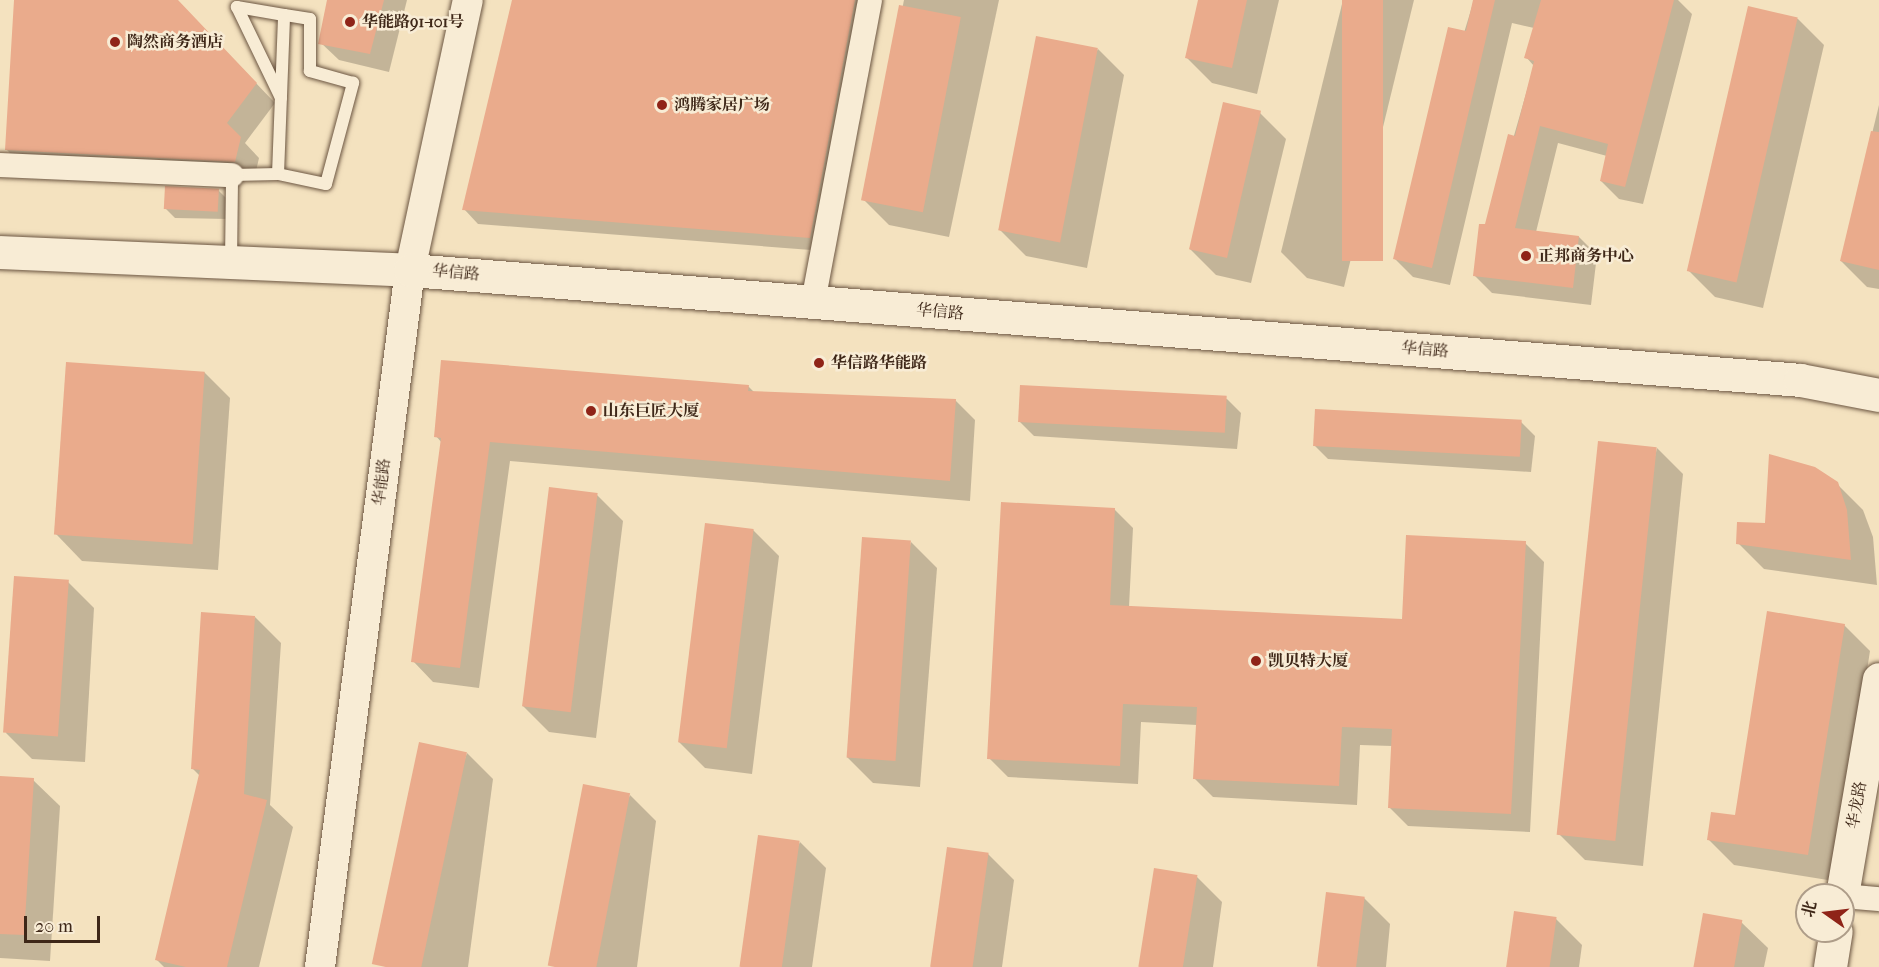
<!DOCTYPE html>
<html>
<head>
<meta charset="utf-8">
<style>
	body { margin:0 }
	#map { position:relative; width:1879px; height:967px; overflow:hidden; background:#f4e2bf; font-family:"IM FELL French Canon","Noto Serif SC",serif }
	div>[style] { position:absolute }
	.shadow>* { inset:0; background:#0003 }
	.building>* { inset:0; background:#eaab8c; transform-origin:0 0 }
	.roads { filter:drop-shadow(0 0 2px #6c5642) drop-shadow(0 0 2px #6c5642) }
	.service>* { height:12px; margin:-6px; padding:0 6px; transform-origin:6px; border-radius:6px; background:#f8ecd5 }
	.minor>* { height:24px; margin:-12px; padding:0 12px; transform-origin:12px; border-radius:12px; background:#f8ecd5 }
	.tertiary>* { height:30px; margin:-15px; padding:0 15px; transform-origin:15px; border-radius:15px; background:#f8ecd5 }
	.secondary>* { height:33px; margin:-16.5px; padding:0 16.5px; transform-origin:16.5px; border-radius:16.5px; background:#f8ecd5 }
	.dots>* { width:16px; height:16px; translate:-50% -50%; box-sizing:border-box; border:3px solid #f8ecd5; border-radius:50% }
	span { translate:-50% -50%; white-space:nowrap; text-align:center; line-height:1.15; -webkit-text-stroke:5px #f8ecd5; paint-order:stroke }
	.poi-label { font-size:16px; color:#3e2718; font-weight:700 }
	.left { translate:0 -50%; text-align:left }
	.street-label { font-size:16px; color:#3e2718 }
	.north { position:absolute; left:1795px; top:883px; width:60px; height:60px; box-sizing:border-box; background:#f8ecd5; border:2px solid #ae9d89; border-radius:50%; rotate:284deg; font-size:16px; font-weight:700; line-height:24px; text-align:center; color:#3e2718 }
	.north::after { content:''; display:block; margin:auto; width:21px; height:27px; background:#8f2418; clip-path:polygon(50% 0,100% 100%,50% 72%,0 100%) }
	.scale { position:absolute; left:24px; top:916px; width:76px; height:27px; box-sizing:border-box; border:3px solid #3e2718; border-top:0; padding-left:8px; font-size:18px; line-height:21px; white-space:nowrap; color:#3e2718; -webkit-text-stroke:4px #f8ecd5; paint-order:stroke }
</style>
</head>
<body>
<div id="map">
	<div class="shadow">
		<i style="clip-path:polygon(15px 0,177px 0,275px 103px,245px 143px,259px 158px,254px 180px,25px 168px,6px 149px)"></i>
		<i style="clip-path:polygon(329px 0,407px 0,389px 72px,339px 60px,320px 42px)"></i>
		<i style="clip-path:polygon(514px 0,876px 0,824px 251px,478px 224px,464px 209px)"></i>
		<i style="clip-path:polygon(904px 0,999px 0,949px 237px,889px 225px,863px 199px)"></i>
		<i style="clip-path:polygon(1199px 0,1279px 0,1257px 94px,1212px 83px,1186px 57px)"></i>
		<i style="clip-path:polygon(1343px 0,1414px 0,1344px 287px,1307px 278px,1281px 252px)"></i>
		<i style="clip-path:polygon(1474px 0,1678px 0,1692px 14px,1643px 204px,1619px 199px,1601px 181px,1607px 156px,1558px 143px,1536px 232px,1579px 237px,1597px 255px,1591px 305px,1492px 293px,1474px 275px,1534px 66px,1526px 57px,1534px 28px,1512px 23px,1450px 285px,1413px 277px,1395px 259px)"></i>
		<i style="clip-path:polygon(1749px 8px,1798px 19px,1824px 45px,1763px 308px,1715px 297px,1689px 271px)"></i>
		<i style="clip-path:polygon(1098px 49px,1124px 75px,1087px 268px,1026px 256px,1000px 230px)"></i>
		<i style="clip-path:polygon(1879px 105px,1879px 289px,1867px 287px,1841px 261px)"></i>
		<i style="clip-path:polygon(1260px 113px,1286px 139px,1251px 283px,1216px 275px,1190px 249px)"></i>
		<i style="clip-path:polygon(218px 190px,228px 200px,228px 219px,175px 218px,166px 209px)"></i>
		<i style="clip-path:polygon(204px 372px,230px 398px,218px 570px,82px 561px,56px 534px)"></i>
		<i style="clip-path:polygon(748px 386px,755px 393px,955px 400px,975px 420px,970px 501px,510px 461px,479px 688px,433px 682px,413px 661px,442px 443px,436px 436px)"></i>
		<i style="clip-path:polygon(1227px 399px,1241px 413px,1237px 449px,1034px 436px,1019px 421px)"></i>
		<i style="clip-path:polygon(1521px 422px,1535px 436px,1531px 472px,1328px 459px,1314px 445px)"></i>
		<i style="clip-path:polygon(1657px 448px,1683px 474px,1643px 866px,1585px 860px,1559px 834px)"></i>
		<i style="clip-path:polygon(1837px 484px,1863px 510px,1873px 537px,1877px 585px,1764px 569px,1738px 543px)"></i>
		<i style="clip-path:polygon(597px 495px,623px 521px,596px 738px,549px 732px,523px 706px)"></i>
		<i style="clip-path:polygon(1114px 509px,1133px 528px,1129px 607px,1404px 621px,1525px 543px,1544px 562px,1530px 832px,1408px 826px,1389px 807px,1392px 746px,1360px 745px,1357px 805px,1213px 797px,1195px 779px,1197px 725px,1141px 722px,1138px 784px,1008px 777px,989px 758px)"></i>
		<i style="clip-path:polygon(753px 530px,779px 556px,752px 774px,705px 768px,679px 742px)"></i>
		<i style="clip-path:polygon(911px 542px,937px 568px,920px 787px,873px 783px,847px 757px)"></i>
		<i style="clip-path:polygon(68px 582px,94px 608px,85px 762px,32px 759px,6px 733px)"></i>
		<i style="clip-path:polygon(255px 617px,281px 643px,270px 805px,293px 827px,259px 967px,164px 967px,156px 959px,200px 776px,192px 768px)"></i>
		<i style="clip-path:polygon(1844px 625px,1870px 651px,1834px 881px,1734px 865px,1708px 839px,1737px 817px)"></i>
		<i style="clip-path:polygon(467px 753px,493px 779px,468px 967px,389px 967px)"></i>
		<i style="clip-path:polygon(0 778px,33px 780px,60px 806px,50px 961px,0 958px)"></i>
		<i style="clip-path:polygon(630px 795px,656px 821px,637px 967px,558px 967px)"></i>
		<i style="clip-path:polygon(800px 842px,826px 868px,812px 967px,741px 967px)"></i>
		<i style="clip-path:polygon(988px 854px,1014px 880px,1002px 967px,931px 967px)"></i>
		<i style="clip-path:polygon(1196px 876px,1222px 902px,1213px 967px,1142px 967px)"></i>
		<i style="clip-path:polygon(1364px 898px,1390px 924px,1386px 967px,1320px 967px)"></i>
		<i style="clip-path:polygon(1556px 919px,1582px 945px,1579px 967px,1508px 967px)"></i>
		<i style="clip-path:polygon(1741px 922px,1768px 948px,1764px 967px,1696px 967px)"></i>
	</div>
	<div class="building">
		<i style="clip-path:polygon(14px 0,178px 0,257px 83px,227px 123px,241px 137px,235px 162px,5px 150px)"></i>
		<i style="clip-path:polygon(327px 0,384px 0,370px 54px,318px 44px)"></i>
		<i style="clip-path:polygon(512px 0,855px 0,810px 238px,462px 210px)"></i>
		<i style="clip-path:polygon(1198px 0,1247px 0,1232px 68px,1185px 58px)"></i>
		<i style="left:1342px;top:0;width:41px;height:261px"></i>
		<i style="clip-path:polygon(1473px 0,1495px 0,1432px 268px,1393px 259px,1448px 27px,1466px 31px)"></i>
		<i style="clip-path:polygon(1541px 0,1674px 0,1625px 187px,1600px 181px,1608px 144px,1540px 126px,1515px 228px,1579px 236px,1573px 288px,1473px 276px,1479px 224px,1485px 224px,1508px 134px,1515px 136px,1534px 61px,1524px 58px)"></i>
		<i style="left:899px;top:5px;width:63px;height:199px;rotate:11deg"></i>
		<i style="left:1748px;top:6px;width:51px;height:272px;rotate:13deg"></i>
		<i style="left:1036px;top:36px;width:63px;height:198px;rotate:11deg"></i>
		<i style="left:1223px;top:102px;width:39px;height:151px;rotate:13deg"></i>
		<i style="clip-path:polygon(1871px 131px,1879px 132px,1879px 270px,1840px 261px)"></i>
		<i style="left:165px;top:186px;width:54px;height:23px;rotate:3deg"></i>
		<i style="clip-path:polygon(441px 360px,749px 385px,748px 391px,956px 399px,950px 481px,490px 442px,460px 668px,411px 662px,441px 438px,434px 437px)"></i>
		<i style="left:66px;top:362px;width:139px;height:173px;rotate:4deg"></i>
		<i style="left:1020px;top:385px;width:207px;height:37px;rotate:3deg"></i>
		<i style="left:1315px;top:409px;width:207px;height:37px;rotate:3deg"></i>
		<i style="left:1598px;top:441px;width:59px;height:396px;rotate:6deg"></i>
		<i style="clip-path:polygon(1769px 454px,1815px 467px,1838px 482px,1847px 510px,1851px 560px,1736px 544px,1737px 522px,1765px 523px)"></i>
		<i style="left:549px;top:487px;width:49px;height:221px;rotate:7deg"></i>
		<i style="clip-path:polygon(1001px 502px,1115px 508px,1110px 605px,1402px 619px,1406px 535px,1526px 541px,1511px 814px,1388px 808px,1392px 729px,1342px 727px,1339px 786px,1193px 779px,1197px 707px,1123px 704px,1120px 766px,987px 759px)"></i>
		<i style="left:705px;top:523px;width:49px;height:221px;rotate:7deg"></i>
		<i style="left:862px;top:537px;width:49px;height:221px;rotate:4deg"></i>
		<i style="left:14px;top:576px;width:55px;height:157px;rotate:4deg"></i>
		<i style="clip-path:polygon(1767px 611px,1845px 624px,1808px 855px,1707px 840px,1711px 812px,1735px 815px)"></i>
		<i style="clip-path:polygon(201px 612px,255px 616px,244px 794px,267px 800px,227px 967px,186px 967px,155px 960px,200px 770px,191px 769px)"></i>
		<i style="left:419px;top:742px;width:49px;height:227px;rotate:12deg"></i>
		<i style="clip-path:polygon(0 776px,34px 778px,24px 935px,0 934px)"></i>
		<i style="left:583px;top:784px;width:48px;height:185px;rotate:11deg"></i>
		<i style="left:758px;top:835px;width:42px;height:133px;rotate:8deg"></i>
		<i style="left:947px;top:847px;width:42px;height:121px;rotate:8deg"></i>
		<i style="left:1154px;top:868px;width:44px;height:100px;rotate:9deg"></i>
		<i style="left:1326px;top:892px;width:39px;height:75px;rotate:7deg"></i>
		<i style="left:1514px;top:911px;width:43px;height:57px;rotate:8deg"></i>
		<i style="left:1703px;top:913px;width:40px;height:55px;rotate:10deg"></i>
	</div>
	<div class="roads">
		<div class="service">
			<i style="left:278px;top:174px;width:49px;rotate:11.8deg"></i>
			<i style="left:326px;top:184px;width:105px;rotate:-75deg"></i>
			<i style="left:353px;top:83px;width:45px;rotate:-164.4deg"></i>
			<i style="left:310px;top:71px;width:52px;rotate:-90deg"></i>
			<i style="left:310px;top:19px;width:26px;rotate:-171deg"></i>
			<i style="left:231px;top:262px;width:87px;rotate:-89.3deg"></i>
			<i style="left:232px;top:175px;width:46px;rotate:-1.2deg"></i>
			<i style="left:278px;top:174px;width:159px;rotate:-87.8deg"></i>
			<i style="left:284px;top:15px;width:48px;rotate:-170.3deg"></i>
			<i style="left:237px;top:7px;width:101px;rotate:64.2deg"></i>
		</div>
		<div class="minor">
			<i style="left:0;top:165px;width:232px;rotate:2.5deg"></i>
			<i style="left:813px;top:302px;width:307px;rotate:-79.3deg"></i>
			<i style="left:1843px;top:896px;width:36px;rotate:5deg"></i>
		</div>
		<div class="tertiary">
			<i style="left:320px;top:967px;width:703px;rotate:-82.64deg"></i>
			<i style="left:410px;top:270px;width:276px;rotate:-77.9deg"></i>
		</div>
		<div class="secondary">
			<i style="left:0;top:252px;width:410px;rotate:2.5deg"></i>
			<i style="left:410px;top:270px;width:1394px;rotate:4.52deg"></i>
			<i style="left:1800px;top:380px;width:80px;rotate:10.8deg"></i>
			<i style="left:1842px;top:895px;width:219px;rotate:-80.3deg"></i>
			<i style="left:1830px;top:967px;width:36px;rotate:-81deg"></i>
		</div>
	</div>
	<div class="dots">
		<i style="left:350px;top:22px;background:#8f2418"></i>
		<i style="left:115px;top:42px;background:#8f2418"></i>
		<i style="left:662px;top:105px;background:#8f2418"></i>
		<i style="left:1526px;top:256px;background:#8f2418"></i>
		<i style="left:819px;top:363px;background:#8f2418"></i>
		<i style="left:591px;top:411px;background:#8f2418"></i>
		<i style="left:1256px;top:661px;background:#8f2418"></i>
	</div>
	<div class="poi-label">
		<span class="left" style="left:362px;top:22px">华能路91-101号</span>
		<span class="left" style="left:127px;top:42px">陶然商务酒店</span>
		<span class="left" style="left:674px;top:105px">鸿腾家居广场</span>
		<span class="left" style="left:1538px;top:256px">正邦商务中心</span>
		<span class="left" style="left:831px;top:363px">华信路华能路</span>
		<span class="left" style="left:603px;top:411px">山东巨匠大厦</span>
		<span class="left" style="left:1268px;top:661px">凯贝特大厦</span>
	</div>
	<div class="street-label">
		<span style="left:456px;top:273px;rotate:5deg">华信路</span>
		<span style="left:940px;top:312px;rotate:5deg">华信路</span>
		<span style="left:1425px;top:350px;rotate:5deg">华信路</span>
		<span style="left:382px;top:482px;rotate:-83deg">华能路</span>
		<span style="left:1857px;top:805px;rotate:-80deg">华龙路</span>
	</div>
	<div class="north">北</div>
	<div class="scale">20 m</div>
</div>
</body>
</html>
